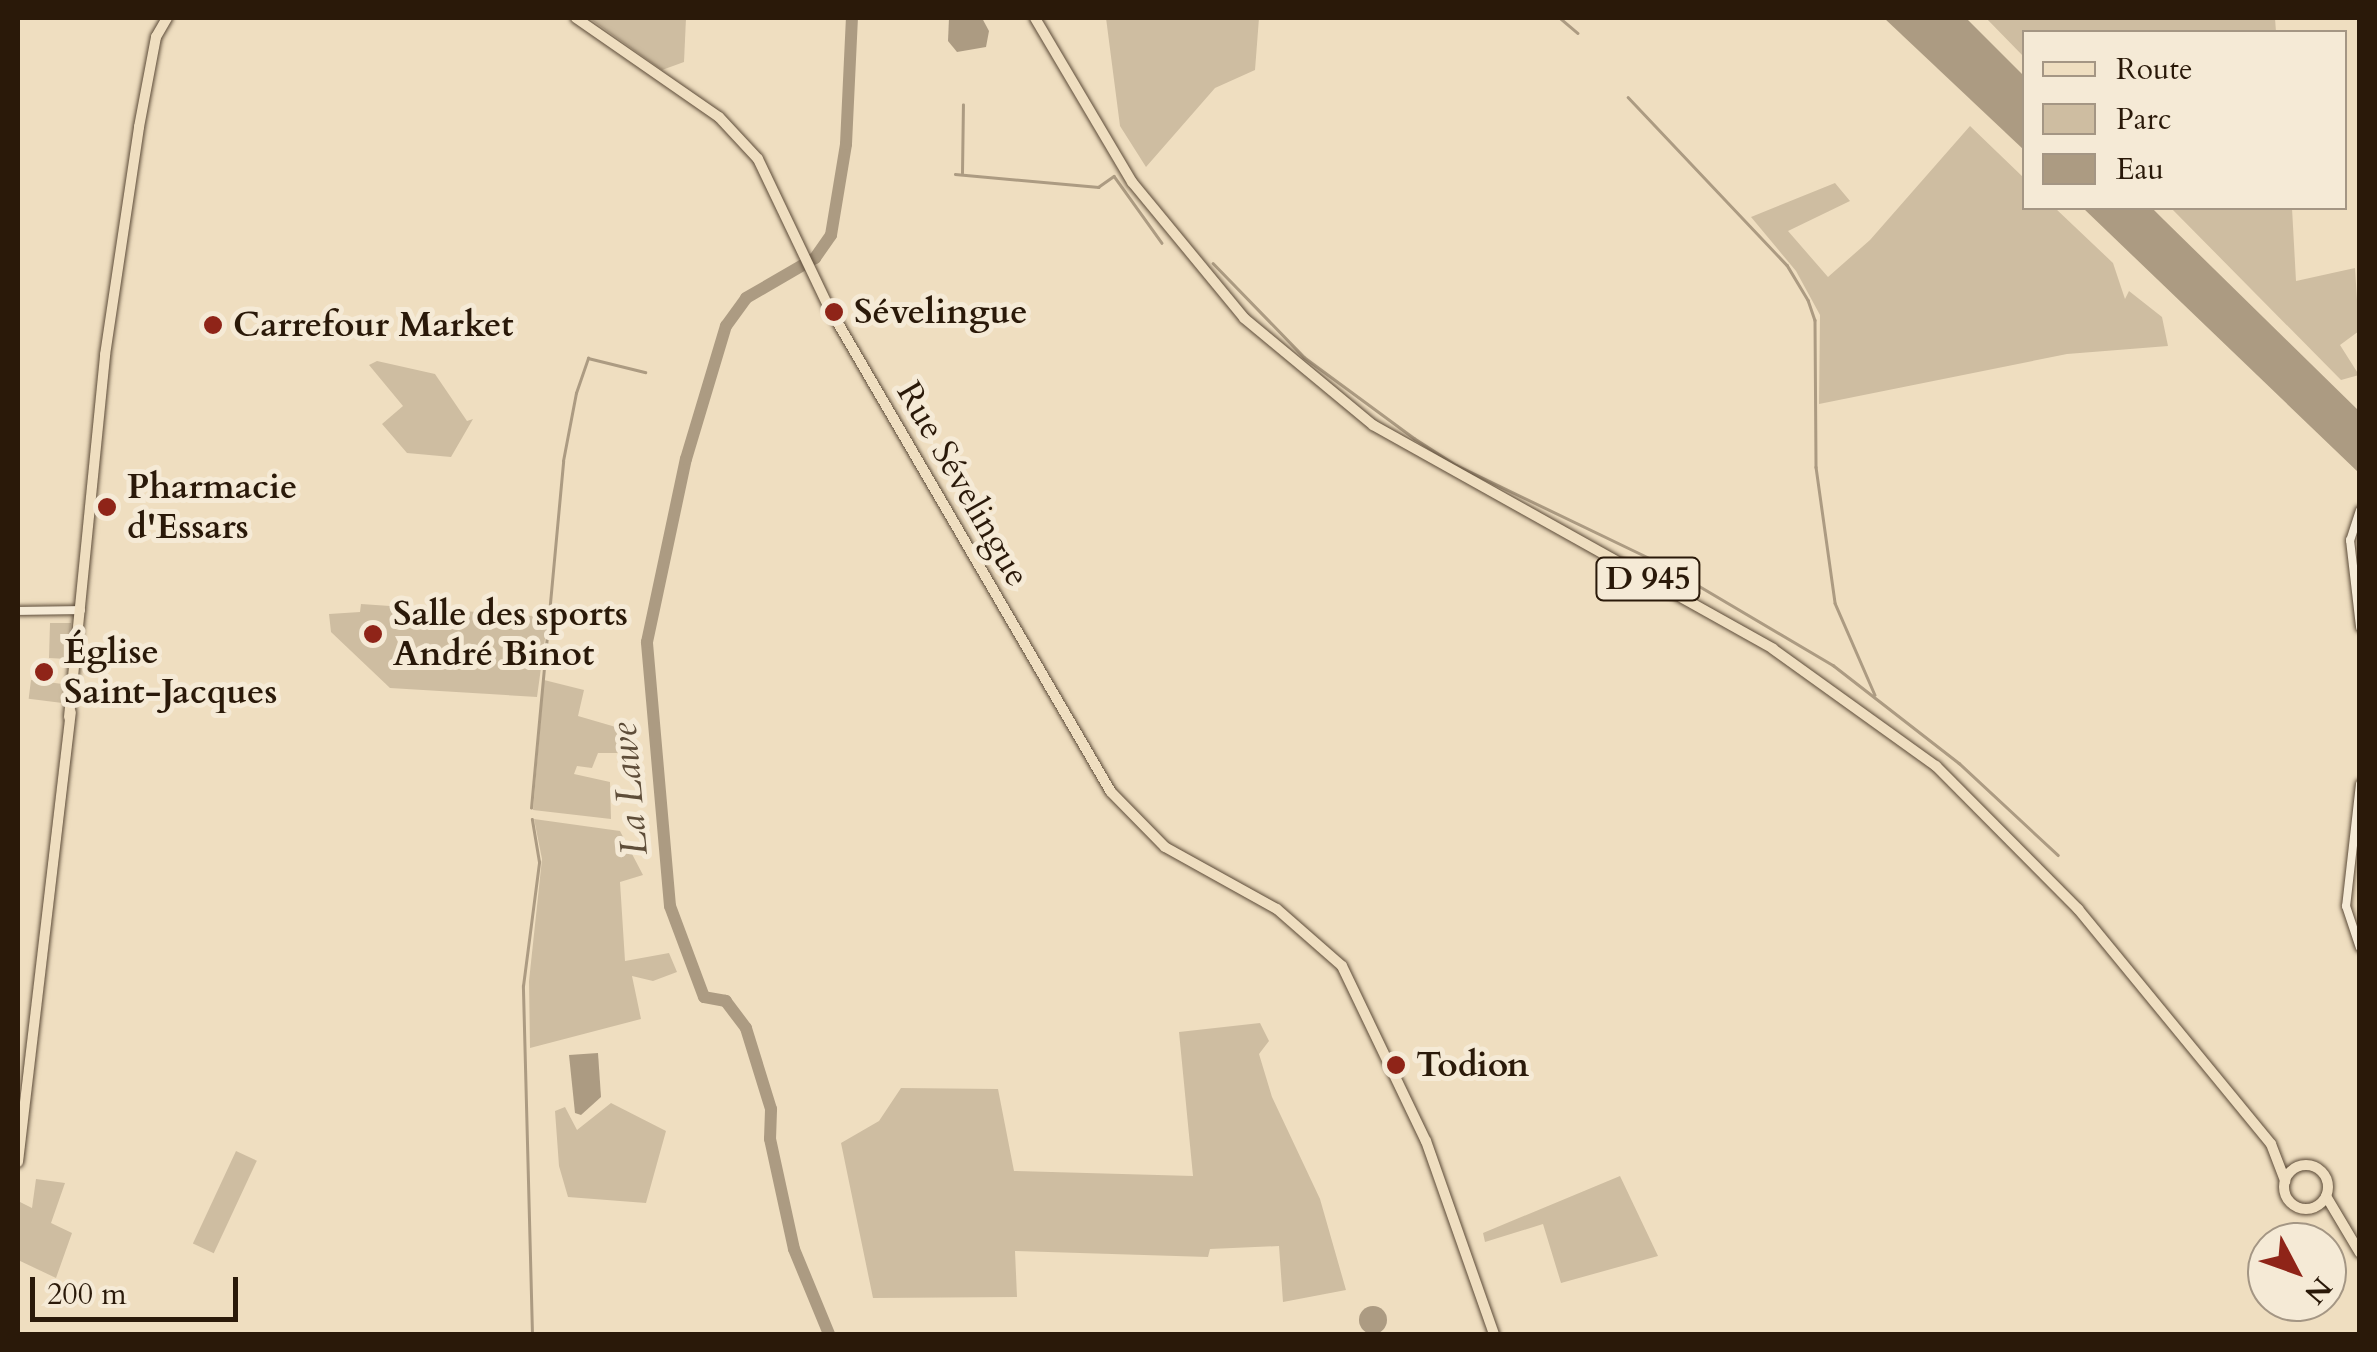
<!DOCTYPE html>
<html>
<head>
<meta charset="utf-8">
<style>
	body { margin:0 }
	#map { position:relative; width:2377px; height:1352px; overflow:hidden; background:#efdec0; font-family:Cardo,serif }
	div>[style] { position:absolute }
	.green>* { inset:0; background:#cebda1; transform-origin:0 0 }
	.water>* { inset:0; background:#ac9b82 }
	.round { border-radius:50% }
	.stream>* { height:2.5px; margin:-1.25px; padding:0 1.25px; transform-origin:1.25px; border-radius:1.25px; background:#ac9b82 }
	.river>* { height:12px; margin:-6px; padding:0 6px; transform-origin:6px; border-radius:6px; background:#ac9b82 }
	.roads { filter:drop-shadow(0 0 2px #5b4a37) drop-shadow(0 0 2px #5b4a37) }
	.minor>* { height:8px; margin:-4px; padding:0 4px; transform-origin:4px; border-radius:4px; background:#f5ead6 }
	.major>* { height:10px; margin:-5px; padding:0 5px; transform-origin:5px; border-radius:5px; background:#efdec0 }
	.major>.ring { margin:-5px; padding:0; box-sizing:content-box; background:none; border:10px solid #efdec0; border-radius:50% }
	.dots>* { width:28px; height:28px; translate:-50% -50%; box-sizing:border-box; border:5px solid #f5ead6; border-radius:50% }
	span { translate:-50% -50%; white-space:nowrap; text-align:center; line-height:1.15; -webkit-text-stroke:10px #f5ead6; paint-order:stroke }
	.shield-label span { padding:2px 8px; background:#f5ead6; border:2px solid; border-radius:8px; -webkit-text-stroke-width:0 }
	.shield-label { font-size:32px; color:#2a1909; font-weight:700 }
	.poi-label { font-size:35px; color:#2a1909; font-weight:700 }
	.left { translate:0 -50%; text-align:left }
	.street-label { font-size:35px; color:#2a1909 }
	.water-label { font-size:38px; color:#5e4d39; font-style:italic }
	.frame { position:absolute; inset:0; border:20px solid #2a1909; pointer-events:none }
	.legend { position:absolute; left:2022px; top:30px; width:325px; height:180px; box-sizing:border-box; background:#f5ead6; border:2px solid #a49684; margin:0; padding:12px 18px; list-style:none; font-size:30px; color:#2a1909 }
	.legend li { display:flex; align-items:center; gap:20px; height:50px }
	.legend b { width:50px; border:2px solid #a49684 }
	.north { position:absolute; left:2247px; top:1222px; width:100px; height:100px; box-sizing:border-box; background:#f5ead6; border:2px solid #a49684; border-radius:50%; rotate:131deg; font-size:28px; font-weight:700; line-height:40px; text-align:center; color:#2a1909 }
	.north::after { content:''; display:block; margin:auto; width:35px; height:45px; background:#8f2418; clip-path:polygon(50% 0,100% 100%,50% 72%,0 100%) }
	.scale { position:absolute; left:30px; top:1277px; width:208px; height:45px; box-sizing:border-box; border:5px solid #2a1909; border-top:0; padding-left:12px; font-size:30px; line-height:35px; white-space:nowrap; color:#2a1909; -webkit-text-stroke:8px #f5ead6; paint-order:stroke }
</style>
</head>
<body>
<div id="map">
	<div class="green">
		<i style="clip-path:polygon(589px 18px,686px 18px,684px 62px,662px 70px)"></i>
		<i style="clip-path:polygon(1106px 18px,1259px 18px,1255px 70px,1215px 88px,1146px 167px,1120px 126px)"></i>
		<i style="clip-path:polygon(1986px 18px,2275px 18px,2276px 32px,2024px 32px,2024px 57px)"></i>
		<i style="clip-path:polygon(1970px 126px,2024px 178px,2024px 208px,2055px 208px,2113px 263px,2125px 299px,2129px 291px,2162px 317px,2168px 346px,2067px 354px,1819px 404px,1820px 315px,1796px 271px,1751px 217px,1835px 183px,1850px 201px,1788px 231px,1828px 277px,1870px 240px)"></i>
		<i style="clip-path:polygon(2171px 208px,2292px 208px,2296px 281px,2355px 268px,2359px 331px,2340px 345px,2359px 375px,2341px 380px)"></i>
		<i style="clip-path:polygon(377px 361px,435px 374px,467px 421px,473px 419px,451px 457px,407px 453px,382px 424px,403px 406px,369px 365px)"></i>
		<i style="clip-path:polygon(361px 604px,548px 617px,537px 697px,390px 688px,331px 632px,329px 614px,360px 612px)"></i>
		<i style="clip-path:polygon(50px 623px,71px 623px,67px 659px,49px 658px)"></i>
		<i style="left:31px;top:680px;width:34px;height:19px;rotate:7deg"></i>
		<i style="clip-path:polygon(544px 680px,584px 690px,578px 716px,626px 730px,620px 753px,598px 753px,592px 768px,577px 766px,574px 774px,610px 782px,611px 819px,533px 810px)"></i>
		<i style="clip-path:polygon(534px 819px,620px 831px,643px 875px,620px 882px,625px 961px,669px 953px,677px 972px,653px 981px,632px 976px,641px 1019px,530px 1048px,529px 981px,542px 859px)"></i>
		<i style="clip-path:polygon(1260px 1023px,1269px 1041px,1259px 1054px,1272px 1097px,1320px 1199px,1346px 1290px,1283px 1302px,1279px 1246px,1210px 1249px,1208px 1257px,1015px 1251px,1017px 1297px,873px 1298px,841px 1143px,879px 1121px,901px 1088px,998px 1089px,1014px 1171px,1193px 1176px,1179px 1032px)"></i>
		<i style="clip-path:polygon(611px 1103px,666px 1131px,646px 1203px,568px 1197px,559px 1166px,555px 1111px,565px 1107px,577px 1130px)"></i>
		<i style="left:236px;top:1151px;width:23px;height:102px;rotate:25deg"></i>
		<i style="clip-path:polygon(1620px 1176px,1658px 1256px,1561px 1283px,1543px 1224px,1485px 1242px,1483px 1233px)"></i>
		<i style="clip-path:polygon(36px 1179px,65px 1183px,51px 1223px,72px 1233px,56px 1278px,18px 1260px,20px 1202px,32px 1208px)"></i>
	</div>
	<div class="water">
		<i style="clip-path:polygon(949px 18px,982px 18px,989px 31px,986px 47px,957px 52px,948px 41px)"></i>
		<i style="clip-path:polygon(1884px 18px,1966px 18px,2024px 76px,2024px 150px)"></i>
		<i style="clip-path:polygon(2083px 208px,2152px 208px,2164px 220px,2359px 411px,2359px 473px)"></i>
		<i style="clip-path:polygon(598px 1053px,601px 1097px,581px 1115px,575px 1113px,569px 1055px)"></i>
		<i class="round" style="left:1359px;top:1306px;width:28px;height:28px"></i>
	</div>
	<div class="stream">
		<i style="left:1560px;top:18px;width:23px;rotate:40deg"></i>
		<i style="left:1628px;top:97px;width:231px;rotate:46.6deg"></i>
		<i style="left:1787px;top:265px;width:41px;rotate:59deg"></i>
		<i style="left:1808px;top:300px;width:21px;rotate:71deg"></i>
		<i style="left:1815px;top:320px;width:147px;rotate:89.6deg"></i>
		<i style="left:1816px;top:467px;width:137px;rotate:82deg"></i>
		<i style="left:1835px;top:603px;width:100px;rotate:66.5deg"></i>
		<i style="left:962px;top:173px;width:68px;rotate:-89.2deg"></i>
		<i style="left:955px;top:174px;width:144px;rotate:5.2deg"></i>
		<i style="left:1098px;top:187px;width:19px;rotate:-35deg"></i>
		<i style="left:1114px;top:176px;width:82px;rotate:54.4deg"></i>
		<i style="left:1213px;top:263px;width:131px;rotate:45.9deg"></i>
		<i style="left:1304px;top:357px;width:137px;rotate:36.4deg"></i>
		<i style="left:1414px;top:438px;width:50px;rotate:32.7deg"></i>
		<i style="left:1456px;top:465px;width:229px;rotate:25.7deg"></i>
		<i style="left:1662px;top:564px;width:199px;rotate:30.6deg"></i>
		<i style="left:1833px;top:665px;width:160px;rotate:37.9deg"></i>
		<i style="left:1959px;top:763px;width:135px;rotate:42.9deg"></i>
		<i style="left:531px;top:808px;width:348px;rotate:-84.7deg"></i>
		<i style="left:563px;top:461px;width:69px;rotate:-79.2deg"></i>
		<i style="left:576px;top:393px;width:37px;rotate:-71deg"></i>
		<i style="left:588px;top:358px;width:59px;rotate:13.8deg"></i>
		<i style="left:532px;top:1334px;width:348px;rotate:-91.5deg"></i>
		<i style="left:523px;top:986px;width:125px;rotate:-82.6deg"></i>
		<i style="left:539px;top:862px;width:43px;rotate:-99.5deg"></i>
	</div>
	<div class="river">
		<i style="left:829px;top:1334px;width:92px;rotate:-112.4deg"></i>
		<i style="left:794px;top:1249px;width:113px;rotate:-102.3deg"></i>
		<i style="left:770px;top:1139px;width:30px;rotate:-88deg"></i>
		<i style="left:771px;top:1109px;width:85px;rotate:-107.2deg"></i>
		<i style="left:746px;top:1028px;width:34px;rotate:-127deg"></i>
		<i style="left:726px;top:1001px;width:22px;rotate:-170deg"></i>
		<i style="left:704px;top:997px;width:97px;rotate:-110.5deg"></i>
		<i style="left:670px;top:906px;width:265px;rotate:-95deg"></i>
		<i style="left:647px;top:642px;width:187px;rotate:-78deg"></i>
		<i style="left:686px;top:459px;width:139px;rotate:-73.3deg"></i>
		<i style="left:726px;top:326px;width:34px;rotate:-54deg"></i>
		<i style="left:746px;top:298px;width:80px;rotate:-30.1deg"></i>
		<i style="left:815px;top:258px;width:28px;rotate:-55deg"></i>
		<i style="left:831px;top:235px;width:92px;rotate:-80.6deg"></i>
		<i style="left:846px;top:144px;width:126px;rotate:-87.3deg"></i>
	</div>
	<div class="roads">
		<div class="minor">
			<i style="left:2360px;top:510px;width:32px;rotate:108deg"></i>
			<i style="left:2350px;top:540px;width:88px;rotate:83.4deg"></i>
			<i style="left:18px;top:611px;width:63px;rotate:-0.9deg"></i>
			<i style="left:2360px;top:784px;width:123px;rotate:96.5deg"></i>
			<i style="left:2346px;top:906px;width:44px;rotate:71.6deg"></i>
		</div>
		<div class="major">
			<i style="left:576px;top:18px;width:174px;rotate:34.7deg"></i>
			<i style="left:719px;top:117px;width:57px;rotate:47.1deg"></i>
			<i style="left:758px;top:159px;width:163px;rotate:64.5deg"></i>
			<i style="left:828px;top:306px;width:562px;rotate:59.79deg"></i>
			<i style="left:1111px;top:792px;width:77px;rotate:45.5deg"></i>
			<i style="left:1165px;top:847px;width:128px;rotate:29deg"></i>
			<i style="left:1277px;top:909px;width:86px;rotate:41.2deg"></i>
			<i style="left:1342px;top:966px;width:194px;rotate:64.4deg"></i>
			<i style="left:1426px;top:1141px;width:205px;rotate:70.6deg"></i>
			<i style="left:1035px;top:18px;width:191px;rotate:59.4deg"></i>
			<i style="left:1132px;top:182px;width:176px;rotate:50.5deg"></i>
			<i style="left:1244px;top:318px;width:168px;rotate:39.7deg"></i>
			<i style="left:1373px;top:425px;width:458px;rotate:29.2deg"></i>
			<i style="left:1773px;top:649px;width:201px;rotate:35.7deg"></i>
			<i style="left:1936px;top:766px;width:202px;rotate:45.2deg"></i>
			<i style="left:2078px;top:909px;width:304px;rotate:50.6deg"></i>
			<i style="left:2271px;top:1144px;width:40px;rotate:69deg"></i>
			<i style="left:69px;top:717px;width:364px;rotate:-84.3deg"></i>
			<i style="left:105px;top:355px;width:231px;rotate:-81.5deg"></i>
			<i style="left:139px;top:127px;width:92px;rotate:-79.3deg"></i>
			<i style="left:156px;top:37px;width:22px;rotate:-60deg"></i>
			<i style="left:18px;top:1162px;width:453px;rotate:-83.3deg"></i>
			<i class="ring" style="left:2284px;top:1165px;width:34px;height:34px"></i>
			<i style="left:2326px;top:1196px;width:66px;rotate:59.2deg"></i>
		</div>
	</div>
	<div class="dots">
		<i style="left:834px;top:312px;background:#8f2418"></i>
		<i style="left:213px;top:325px;background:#8f2418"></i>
		<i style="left:107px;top:507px;background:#8f2418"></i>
		<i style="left:373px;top:634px;background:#8f2418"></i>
		<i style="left:44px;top:672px;background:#8f2418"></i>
		<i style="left:1396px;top:1065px;background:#8f2418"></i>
	</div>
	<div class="shield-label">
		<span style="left:1648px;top:579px">D 945</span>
	</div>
	<div class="poi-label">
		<span class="left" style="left:854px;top:312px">Sévelingue</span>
		<span class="left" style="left:233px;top:325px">Carrefour Market</span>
		<span class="left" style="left:127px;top:507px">Pharmacie<br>d'Essars</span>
		<span class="left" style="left:393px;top:634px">Salle des sports<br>André Binot</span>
		<span class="left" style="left:64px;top:672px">Église<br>Saint-Jacques</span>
		<span class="left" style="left:1416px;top:1065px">Todion</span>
	</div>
	<div class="street-label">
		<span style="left:963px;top:484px;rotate:60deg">Rue Sévelingue</span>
	</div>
	<div class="water-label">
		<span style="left:630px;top:789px;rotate:-95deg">La Lawe</span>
	</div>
	<div class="frame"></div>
	<ul class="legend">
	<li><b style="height:12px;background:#efdec0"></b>Route</li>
	<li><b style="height:28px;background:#cebda1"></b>Parc</li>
	<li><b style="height:28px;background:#ac9b82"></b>Eau</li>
	</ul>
	<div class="north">N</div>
	<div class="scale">200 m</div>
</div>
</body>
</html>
